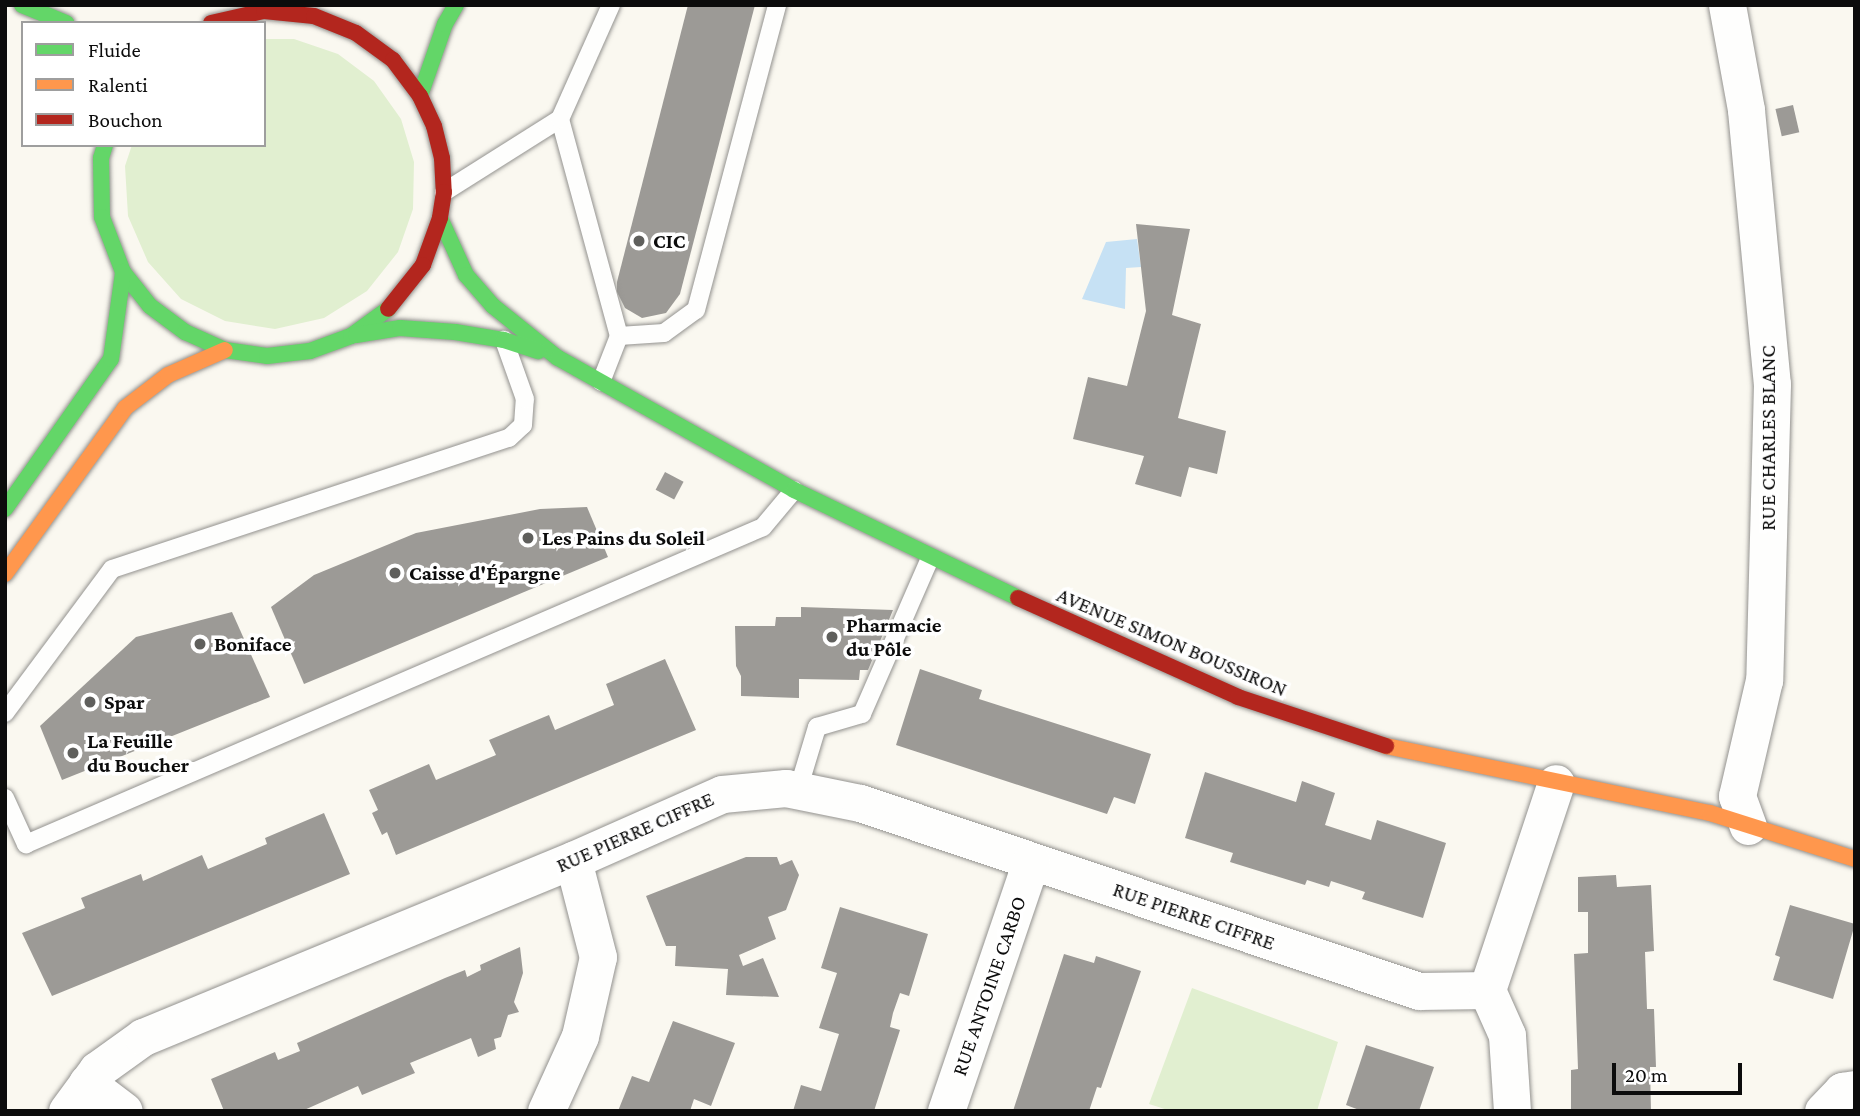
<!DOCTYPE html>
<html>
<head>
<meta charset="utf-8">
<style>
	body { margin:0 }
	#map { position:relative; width:1860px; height:1116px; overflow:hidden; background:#faf8f0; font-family:"Crimson Pro",serif }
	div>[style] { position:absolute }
	.green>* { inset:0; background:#e1efd0 }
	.water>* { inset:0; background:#c6e1f4 }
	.building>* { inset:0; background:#9c9a96; transform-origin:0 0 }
	.roads { filter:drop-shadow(0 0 2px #93928f) drop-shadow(0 0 2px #93928f) }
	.lane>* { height:18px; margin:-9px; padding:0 9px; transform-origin:9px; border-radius:9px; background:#fefefd }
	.street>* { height:37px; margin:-18.5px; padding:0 18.5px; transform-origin:18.5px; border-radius:18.5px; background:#fefefd }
	.fast>* { height:16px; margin:-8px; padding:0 8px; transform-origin:8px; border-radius:8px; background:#63d668 }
	.slow>* { height:16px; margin:-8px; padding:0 8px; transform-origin:8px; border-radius:8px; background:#ff974d }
	.jam>* { height:16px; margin:-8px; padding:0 8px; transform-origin:8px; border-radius:8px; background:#b3261e }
	.dots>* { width:19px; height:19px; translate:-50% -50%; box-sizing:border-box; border:4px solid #fff; border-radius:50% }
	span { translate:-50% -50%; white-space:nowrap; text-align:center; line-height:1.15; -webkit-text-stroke:7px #fff; paint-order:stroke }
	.poi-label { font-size:21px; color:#0c0c0c; font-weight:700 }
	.left { translate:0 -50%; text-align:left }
	.street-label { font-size:21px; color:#0c0c0c }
	.frame { position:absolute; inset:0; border:7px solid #0c0c0c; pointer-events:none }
	.legend { position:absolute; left:21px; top:21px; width:245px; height:126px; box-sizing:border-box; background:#fff; border:2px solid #9e9e9e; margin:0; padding:9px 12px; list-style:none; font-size:21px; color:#0c0c0c }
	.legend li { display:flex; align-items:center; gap:14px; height:35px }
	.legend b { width:35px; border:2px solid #9e9e9e }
	.scale { position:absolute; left:1612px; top:1063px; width:130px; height:32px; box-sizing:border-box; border:4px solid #0c0c0c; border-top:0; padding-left:9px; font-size:21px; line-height:24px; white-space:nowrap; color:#0c0c0c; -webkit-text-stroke:5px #fff; paint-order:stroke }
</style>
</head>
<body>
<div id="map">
	<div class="green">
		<i style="clip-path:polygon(264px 39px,294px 39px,338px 54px,374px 81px,401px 119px,414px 162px,413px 209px,398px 252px,367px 291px,324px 318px,275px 329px,225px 321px,181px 299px,148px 262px,128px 216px,125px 166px,132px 145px,264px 145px)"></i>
		<i style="clip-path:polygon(1192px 988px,1338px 1042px,1317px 1111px,1171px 1111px,1149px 1104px)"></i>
	</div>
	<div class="water">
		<i style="clip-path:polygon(1137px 239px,1141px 267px,1126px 268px,1125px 309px,1082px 299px,1106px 242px)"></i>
	</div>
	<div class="building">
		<i style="clip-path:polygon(688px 5px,755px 5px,680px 294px,666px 313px,642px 318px,625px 308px,617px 292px,617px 282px)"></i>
		<i style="left:1793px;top:105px;width:28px;height:18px;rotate:77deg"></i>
		<i style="clip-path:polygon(1136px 224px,1190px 229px,1172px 315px,1201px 324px,1178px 418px,1226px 431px,1217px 474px,1189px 467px,1181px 497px,1135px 484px,1144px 456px,1073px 439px,1088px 377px,1127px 386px,1146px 311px)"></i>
		<i style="left:665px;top:472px;width:21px;height:20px;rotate:28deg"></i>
		<i style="clip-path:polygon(587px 507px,608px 557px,304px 684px,271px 607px,314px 575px,416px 533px,540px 509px)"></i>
		<i style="clip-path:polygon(801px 607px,893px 610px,868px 670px,860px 670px,859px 680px,799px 679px,799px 698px,741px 696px,741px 676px,736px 666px,735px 626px,775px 626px,776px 617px,801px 617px)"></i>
		<i style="clip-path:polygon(232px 612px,270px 697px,62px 780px,40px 726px,136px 637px)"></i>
		<i style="clip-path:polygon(665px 659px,696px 730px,396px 855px,387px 832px,382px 835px,372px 813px,378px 810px,369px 790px,429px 764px,436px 780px,496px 755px,489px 740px,549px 715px,555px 730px,614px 705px,606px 684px)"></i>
		<i style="clip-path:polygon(920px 669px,982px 690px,979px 699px,1151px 754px,1135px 804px,1114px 797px,1107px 814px,896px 745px)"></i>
		<i style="clip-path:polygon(1205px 772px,1296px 802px,1302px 781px,1335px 793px,1325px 825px,1371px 840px,1377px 820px,1446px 843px,1423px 918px,1362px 899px,1365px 892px,1331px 881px,1329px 887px,1307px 880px,1305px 885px,1230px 862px,1233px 853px,1185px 838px)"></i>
		<i style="clip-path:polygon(324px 813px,350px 874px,52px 996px,22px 933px,85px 908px,81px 898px,141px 874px,143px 881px,202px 855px,208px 869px,267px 844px,265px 838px)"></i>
		<i style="clip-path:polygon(746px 857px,777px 857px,780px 865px,792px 860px,799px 875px,786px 910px,768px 917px,776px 939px,739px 955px,743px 966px,763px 958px,779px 997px,726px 995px,728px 969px,675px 966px,676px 946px,666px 946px,646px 896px)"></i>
		<i style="clip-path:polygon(1616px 875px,1617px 887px,1651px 885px,1654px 951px,1645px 952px,1647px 1009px,1654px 1009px,1656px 1067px,1650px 1067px,1651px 1111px,1571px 1111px,1571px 1070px,1578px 1069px,1574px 954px,1588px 953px,1588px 912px,1578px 912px,1578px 877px)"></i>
		<i style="clip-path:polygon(1790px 905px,1855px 924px,1833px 999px,1773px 980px,1780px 957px,1775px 955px)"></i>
		<i style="clip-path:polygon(840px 907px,928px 934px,909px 996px,900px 993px,893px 1013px,890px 1027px,900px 1030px,874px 1111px,793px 1111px,801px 1085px,821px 1091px,839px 1034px,819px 1028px,837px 973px,821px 968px)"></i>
		<i style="clip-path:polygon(520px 947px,523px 973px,514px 1002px,519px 1012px,508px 1015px,501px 1037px,494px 1039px,496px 1049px,478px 1057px,471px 1038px,410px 1063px,415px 1073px,362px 1095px,358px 1086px,302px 1111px,224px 1111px,211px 1079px,275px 1052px,278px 1060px,300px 1051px,297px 1043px,445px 978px,465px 970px,467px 977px,481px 970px,480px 965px)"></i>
		<i style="clip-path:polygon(1064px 954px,1094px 963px,1096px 956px,1141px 971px,1101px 1088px,1097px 1087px,1089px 1111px,1013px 1111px)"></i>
		<i style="clip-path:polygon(673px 1021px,735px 1043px,711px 1106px,694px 1099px,690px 1111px,618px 1111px,632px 1076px,649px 1082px)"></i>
		<i style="clip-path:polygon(1366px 1045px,1434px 1067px,1419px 1111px,1362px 1111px,1346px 1105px)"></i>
	</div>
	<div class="roads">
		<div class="lane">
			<i style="left:560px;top:119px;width:225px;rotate:74.8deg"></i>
			<i style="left:619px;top:336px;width:49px;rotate:111.4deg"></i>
			<i style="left:444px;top:192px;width:137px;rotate:-32.2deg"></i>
			<i style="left:560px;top:119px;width:125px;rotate:-65.9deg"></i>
			<i style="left:619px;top:336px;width:45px;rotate:-3.8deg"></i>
			<i style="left:664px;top:333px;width:39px;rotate:-36deg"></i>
			<i style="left:696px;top:310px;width:316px;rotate:-75.1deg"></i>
			<i style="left:5px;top:713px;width:179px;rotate:-53.4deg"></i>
			<i style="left:112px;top:569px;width:418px;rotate:-18.3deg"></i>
			<i style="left:509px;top:438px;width:19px;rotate:-43deg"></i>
			<i style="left:523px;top:425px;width:26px;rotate:-86deg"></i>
			<i style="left:525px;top:399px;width:63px;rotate:-109.6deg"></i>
			<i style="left:798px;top:790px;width:66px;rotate:-73.2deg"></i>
			<i style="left:817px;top:727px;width:47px;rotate:-16.1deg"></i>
			<i style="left:862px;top:714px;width:170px;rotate:-66.4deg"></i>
			<i style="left:5px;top:798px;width:51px;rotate:65.5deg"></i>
			<i style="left:26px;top:844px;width:802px;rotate:-23.27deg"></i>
			<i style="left:763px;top:527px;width:48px;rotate:-50deg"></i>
		</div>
		<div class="street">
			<i style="left:1727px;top:5px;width:107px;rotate:79.7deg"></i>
			<i style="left:1746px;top:110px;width:275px;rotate:84.6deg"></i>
			<i style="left:1772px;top:384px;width:296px;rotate:91.5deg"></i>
			<i style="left:1764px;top:680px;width:119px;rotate:103.1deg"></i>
			<i style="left:1737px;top:796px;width:32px;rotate:70deg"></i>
			<i style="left:87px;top:1083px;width:46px;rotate:37.1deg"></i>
			<i style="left:67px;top:1111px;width:51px;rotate:-53.8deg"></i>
			<i style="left:97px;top:1070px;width:57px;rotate:-35.7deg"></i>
			<i style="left:143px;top:1037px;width:465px;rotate:-22.4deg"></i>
			<i style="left:573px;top:860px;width:163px;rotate:-23.9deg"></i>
			<i style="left:722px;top:794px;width:64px;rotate:-5.4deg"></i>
			<i style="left:786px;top:788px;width:76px;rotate:11.5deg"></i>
			<i style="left:860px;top:803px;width:590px;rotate:18.59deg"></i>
			<i style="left:1419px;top:991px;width:68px;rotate:-0.8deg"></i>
			<i style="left:546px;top:1111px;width:82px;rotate:-65.6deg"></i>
			<i style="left:580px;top:1036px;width:81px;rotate:-77.2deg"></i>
			<i style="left:598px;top:957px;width:100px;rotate:-104.5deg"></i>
			<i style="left:946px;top:1111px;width:264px;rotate:-71.2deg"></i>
			<i style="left:1512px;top:1111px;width:76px;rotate:-93.8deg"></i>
			<i style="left:1507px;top:1035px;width:49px;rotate:-114deg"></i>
			<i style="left:1487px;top:990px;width:218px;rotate:-71.6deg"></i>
			<i style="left:1823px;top:1111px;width:28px;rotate:-46deg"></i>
			<i style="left:1842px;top:1091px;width:13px;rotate:-9deg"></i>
		</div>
		<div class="fast">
			<i style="left:22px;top:5px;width:48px;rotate:22.2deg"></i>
			<i style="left:420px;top:96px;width:76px;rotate:-70.9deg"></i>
			<i style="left:445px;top:24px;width:22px;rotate:-60deg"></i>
			<i style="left:105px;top:145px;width:14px;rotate:107deg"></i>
			<i style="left:101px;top:158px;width:59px;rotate:89deg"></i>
			<i style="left:102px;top:217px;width:59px;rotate:69.1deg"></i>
			<i style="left:123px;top:272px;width:43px;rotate:51.5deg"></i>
			<i style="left:150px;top:306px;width:44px;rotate:36.6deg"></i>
			<i style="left:185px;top:332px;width:44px;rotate:24.2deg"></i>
			<i style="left:225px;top:350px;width:42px;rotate:8.1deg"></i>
			<i style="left:267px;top:356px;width:43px;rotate:-6.6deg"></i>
			<i style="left:310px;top:351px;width:44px;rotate:-20.1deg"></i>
			<i style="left:351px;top:336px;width:46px;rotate:-36.1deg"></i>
			<i style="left:440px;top:218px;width:63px;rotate:65.5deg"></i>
			<i style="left:466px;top:275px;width:41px;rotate:48.9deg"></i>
			<i style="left:493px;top:306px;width:83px;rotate:38.7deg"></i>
			<i style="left:558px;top:358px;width:270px;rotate:29.2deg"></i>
			<i style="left:794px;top:490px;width:249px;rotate:25.7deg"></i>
			<i style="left:356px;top:335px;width:45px;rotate:-9deg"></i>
			<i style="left:400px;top:328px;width:55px;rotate:4.2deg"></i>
			<i style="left:455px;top:332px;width:50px;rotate:9.3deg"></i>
			<i style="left:504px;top:340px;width:36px;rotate:18deg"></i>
			<i style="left:5px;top:509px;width:184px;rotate:-54.8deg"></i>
			<i style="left:111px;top:359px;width:88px;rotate:-82.1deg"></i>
		</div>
		<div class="slow">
			<i style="left:5px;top:574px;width:205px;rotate:-54.1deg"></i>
			<i style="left:125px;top:408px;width:54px;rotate:-37.5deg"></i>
			<i style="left:168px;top:375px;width:62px;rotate:-23.7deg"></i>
			<i style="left:1386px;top:746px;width:331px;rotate:11.7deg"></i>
			<i style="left:1710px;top:813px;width:152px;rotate:17.6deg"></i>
		</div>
		<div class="jam">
			<i style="left:211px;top:23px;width:54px;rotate:-12.8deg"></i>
			<i style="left:264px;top:11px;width:50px;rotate:5.7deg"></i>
			<i style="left:314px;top:16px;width:45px;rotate:22deg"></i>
			<i style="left:356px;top:33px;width:46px;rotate:36.1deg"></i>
			<i style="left:393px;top:60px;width:45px;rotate:53.1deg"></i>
			<i style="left:420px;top:96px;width:33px;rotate:65deg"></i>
			<i style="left:434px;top:126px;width:33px;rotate:76deg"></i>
			<i style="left:442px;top:158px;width:34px;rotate:87deg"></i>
			<i style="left:444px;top:192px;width:26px;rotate:99deg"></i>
			<i style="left:440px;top:218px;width:50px;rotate:109.9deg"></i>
			<i style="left:423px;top:265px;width:56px;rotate:128.5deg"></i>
			<i style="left:1018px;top:598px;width:241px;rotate:24.2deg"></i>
			<i style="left:1238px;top:697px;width:156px;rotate:18.3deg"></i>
		</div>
	</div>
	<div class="dots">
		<i style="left:639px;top:241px;background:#5f5f5c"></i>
		<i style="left:528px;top:538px;background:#5f5f5c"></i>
		<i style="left:395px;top:573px;background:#5f5f5c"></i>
		<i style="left:832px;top:637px;background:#5f5f5c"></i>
		<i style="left:200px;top:644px;background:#5f5f5c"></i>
		<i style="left:90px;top:702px;background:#5f5f5c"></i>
		<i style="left:73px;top:753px;background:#5f5f5c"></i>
	</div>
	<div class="poi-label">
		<span class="left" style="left:653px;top:241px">CIC</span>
		<span class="left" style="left:542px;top:538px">Les Pains du Soleil</span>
		<span class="left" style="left:409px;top:573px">Caisse d'Épargne</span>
		<span class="left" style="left:846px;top:637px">Pharmacie<br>du Pôle</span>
		<span class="left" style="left:214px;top:644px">Boniface</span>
		<span class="left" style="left:104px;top:702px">Spar</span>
		<span class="left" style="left:87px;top:753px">La Feuille<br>du Boucher</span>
	</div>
	<div class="street-label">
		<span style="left:1768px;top:438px;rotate:-90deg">RUE CHARLES BLANC</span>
		<span style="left:1172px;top:642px;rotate:23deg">AVENUE SIMON BOUSSIRON</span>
		<span style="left:635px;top:832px;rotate:-24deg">RUE PIERRE CIFFRE</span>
		<span style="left:1194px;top:916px;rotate:19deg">RUE PIERRE CIFFRE</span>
		<span style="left:989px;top:986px;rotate:-71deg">RUE ANTOINE CARBO</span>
	</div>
	<div class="frame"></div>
	<ul class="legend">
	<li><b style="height:9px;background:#63d668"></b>Fluide</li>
	<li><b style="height:9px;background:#ff974d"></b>Ralenti</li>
	<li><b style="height:9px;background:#b3261e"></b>Bouchon</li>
	</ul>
	<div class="scale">20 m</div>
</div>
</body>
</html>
